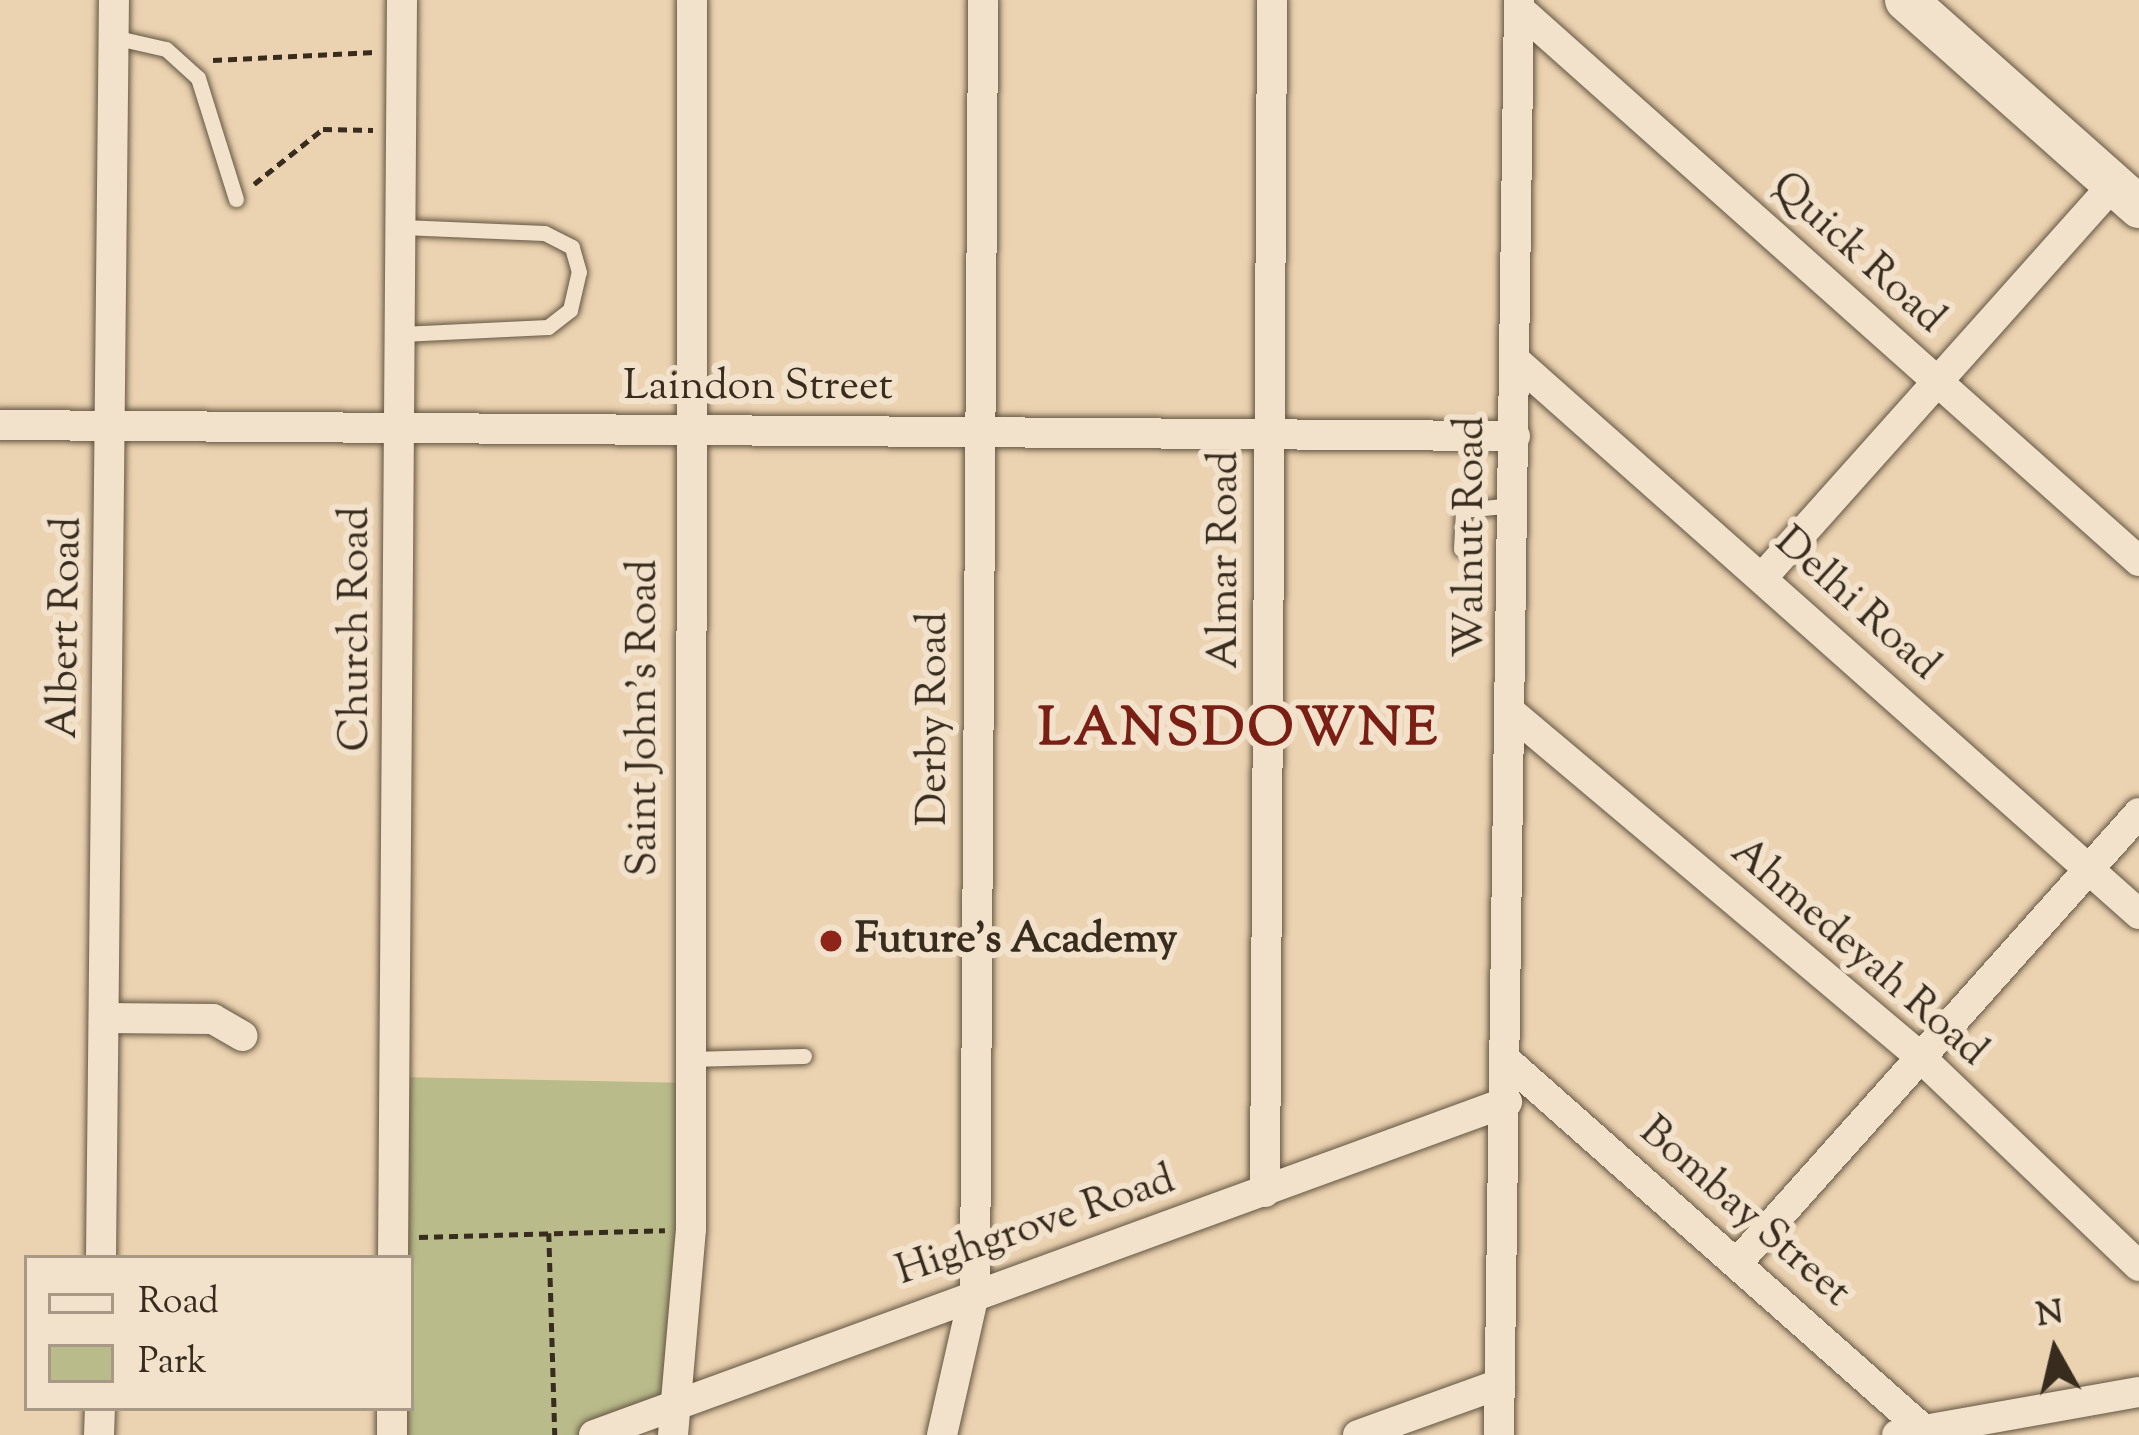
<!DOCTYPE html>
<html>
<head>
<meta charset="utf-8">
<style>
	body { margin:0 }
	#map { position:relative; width:2139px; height:1435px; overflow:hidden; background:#ebd2b0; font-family:"Sorts Mill Goudy",serif }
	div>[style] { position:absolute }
	.green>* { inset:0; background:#b9bb8a }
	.path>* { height:4.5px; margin-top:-2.25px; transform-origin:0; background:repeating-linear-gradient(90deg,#372c1e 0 9px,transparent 0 15px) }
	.roads { filter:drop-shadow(0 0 3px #645642) drop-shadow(0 0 3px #645642) }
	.lane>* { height:15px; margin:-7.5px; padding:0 7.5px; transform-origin:7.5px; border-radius:7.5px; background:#f2e2cc }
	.street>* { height:30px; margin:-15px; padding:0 15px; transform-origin:15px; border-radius:15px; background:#f2e2cc }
	.secondary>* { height:42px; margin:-21px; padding:0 21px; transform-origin:21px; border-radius:21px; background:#f2e2cc }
	.dots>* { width:33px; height:33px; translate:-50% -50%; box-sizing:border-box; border:6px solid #f2e2cc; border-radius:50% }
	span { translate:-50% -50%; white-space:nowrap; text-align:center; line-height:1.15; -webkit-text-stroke:12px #f2e2cc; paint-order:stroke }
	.street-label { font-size:42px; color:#372c1e }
	.poi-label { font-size:42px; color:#372c1e; font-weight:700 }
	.left { translate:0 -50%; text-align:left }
	.district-label { font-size:54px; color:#7a1f14; font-weight:700; letter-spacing:3px }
	.legend { position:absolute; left:24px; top:1255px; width:390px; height:156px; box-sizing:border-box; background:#f2e2cc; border:3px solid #a79986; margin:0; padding:15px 21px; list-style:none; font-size:36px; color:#372c1e }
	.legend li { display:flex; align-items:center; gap:24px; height:60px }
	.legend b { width:60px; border:3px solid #a79986 }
	.north { position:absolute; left:1995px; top:1291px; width:120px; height:120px; -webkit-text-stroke:9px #f2e2cc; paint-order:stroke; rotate:352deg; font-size:33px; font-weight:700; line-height:48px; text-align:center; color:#372c1e }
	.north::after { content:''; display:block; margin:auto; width:42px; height:54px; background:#372c1e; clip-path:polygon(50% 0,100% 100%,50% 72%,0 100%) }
</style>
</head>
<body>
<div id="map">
	<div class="green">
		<i style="clip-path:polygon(395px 1077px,692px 1083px,689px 1402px,594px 1435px,392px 1435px,392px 1408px,411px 1408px,411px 1258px,395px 1258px)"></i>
	</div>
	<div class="path">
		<i style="left:213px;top:60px;width:162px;rotate:-2.8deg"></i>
		<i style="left:254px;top:184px;width:88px;rotate:-38.6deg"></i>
		<i style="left:323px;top:129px;width:50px;rotate:1.1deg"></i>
		<i style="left:549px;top:1233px;width:202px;rotate:88.3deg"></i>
		<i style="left:419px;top:1237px;width:246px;rotate:-1.6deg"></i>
	</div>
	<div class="roads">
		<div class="lane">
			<i style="left:113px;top:37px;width:54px;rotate:12.8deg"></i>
			<i style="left:166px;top:49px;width:43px;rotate:42.2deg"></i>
			<i style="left:198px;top:78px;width:127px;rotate:72.6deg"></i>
			<i style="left:401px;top:334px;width:147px;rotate:-2.7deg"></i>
			<i style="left:548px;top:327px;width:28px;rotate:-38deg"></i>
			<i style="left:570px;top:310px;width:39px;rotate:-77deg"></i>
			<i style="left:579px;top:272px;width:26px;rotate:-106deg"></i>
			<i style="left:572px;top:247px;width:31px;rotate:-153deg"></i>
			<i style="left:544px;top:233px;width:142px;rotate:-177.6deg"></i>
			<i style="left:1461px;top:549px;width:39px;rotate:-87deg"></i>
			<i style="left:1463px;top:510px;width:51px;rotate:-5.6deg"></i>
			<i style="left:688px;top:1059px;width:116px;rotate:-1.5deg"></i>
		</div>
		<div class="street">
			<i style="left:1519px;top:9px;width:830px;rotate:41.68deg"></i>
			<i style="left:1516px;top:361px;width:833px;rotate:41.59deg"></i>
			<i style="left:0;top:425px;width:1515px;rotate:0.42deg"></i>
			<i style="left:1762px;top:578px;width:527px;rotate:-48.23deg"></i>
			<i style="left:1513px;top:714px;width:528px;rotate:40.08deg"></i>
			<i style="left:1917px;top:1054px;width:307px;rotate:43.7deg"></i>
			<i style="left:104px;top:1018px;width:109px;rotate:0.5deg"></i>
			<i style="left:213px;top:1019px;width:34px;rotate:30deg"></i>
			<i style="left:1507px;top:1061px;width:557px;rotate:41.51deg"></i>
			<i style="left:1265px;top:1192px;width:1192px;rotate:-89.66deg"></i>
			<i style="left:101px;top:1258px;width:1258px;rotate:-89.41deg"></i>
			<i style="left:393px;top:1258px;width:1258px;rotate:-89.59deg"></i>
			<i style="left:1738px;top:1262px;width:602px;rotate:-48.23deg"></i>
			<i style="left:99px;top:1435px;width:27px;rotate:-88deg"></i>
			<i style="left:392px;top:1435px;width:27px;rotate:-90deg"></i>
			<i style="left:594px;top:1435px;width:972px;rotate:-20.04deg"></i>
			<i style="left:673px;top:1435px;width:206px;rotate:-85deg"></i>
			<i style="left:691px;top:1230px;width:1230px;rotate:-89.95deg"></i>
			<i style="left:942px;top:1435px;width:149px;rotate:-77.2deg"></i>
			<i style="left:975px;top:1290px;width:1290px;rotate:-89.64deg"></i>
			<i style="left:1358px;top:1435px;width:151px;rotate:-19.8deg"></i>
			<i style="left:1499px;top:1435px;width:1435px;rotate:-89.2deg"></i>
			<i style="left:1897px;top:1435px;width:246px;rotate:-10.1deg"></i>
		</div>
		<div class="secondary">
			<i style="left:1906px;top:0;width:312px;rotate:41.6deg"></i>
		</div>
	</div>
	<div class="dots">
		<i style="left:831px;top:941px;background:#8f2418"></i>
	</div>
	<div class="street-label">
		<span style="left:1857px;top:254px;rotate:42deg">Quick Road</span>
		<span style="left:758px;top:388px">Laindon Street</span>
		<span style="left:1472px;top:537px;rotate:-90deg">Walnut Road</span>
		<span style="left:1226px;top:560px;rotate:-90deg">Almar Road</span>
		<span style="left:1856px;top:605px;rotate:42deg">Delhi Road</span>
		<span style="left:67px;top:628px;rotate:-89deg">Albert Road</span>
		<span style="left:357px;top:629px;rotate:-90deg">Church Road</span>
		<span style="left:645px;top:718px;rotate:-90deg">Saint John's Road</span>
		<span style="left:935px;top:719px;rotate:-90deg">Derby Road</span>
		<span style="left:1858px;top:953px;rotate:41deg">Ahmedeyah Road</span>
		<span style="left:1744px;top:1213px;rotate:41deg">Bombay Street</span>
		<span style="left:1036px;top:1227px;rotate:-19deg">Highgrove Road</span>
	</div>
	<div class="poi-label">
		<span class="left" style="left:855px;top:941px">Future's Academy</span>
	</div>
	<div class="district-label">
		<span style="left:1239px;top:731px">LANSDOWNE</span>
	</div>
	<ul class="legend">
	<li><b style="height:15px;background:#f2e2cc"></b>Road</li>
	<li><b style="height:33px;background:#b9bb8a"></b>Park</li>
	</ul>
	<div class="north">N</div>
</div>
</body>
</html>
